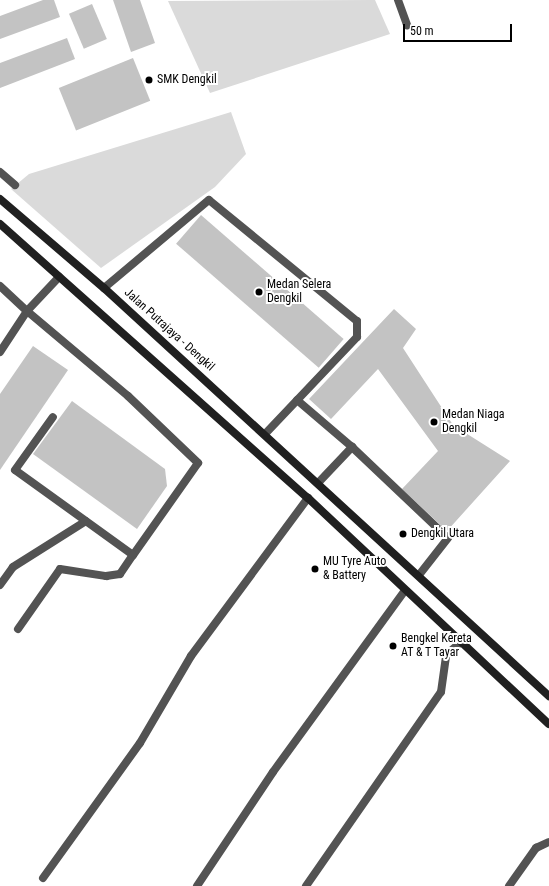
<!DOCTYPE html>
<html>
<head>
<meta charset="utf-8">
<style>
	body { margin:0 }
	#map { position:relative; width:549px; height:886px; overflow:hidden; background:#fff; font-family:"Roboto Condensed",sans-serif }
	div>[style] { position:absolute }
	.green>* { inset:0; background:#dadada }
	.building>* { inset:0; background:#c3c3c3; transform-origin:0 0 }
	.lane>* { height:8px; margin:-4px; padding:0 4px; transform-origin:4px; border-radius:4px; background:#535353 }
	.street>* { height:8px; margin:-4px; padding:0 4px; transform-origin:4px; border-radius:4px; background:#535353 }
	.secondary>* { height:8px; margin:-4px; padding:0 4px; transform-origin:4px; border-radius:4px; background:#202020 }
	.dots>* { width:11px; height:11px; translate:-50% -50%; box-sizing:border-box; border:2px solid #fff; border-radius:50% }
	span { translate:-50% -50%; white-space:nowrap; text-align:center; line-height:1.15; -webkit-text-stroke:4px #fff; paint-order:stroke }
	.poi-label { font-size:12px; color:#000 }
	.left { translate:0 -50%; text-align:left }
	.street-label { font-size:12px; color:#000 }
	.scale { position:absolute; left:403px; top:24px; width:109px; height:18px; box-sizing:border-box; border:2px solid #000; border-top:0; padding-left:5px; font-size:12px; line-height:14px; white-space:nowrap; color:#000; -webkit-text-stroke:3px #fff; paint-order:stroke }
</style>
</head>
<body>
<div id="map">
	<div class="green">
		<i style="clip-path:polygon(375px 0,390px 34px,210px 93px,168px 1px)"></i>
		<i style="clip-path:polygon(231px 112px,246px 154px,215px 187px,101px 268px,11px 189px,29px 174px)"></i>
	</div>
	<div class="building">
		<i style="clip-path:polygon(43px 0,54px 0,60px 17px,0 39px,0 16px)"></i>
		<i style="clip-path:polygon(113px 0,140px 0,155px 43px,131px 52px)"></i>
		<i style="left:92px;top:4px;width:38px;height:25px;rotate:67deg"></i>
		<i style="clip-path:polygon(67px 38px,75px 59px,0 88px,0 63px)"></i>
		<i style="left:133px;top:58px;width:46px;height:80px;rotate:68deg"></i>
		<i style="left:201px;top:215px;width:189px;height:38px;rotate:41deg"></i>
		<i style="clip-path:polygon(394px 309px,416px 329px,403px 348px,453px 425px,510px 461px,447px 531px,402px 489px,438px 451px,378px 369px,331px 419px,309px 399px)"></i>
		<i style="clip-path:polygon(33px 346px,68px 370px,0 470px,0 394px)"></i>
		<i style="clip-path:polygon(72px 401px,165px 469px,167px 486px,137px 529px,33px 454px)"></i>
	</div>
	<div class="lane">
		<i style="left:398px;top:0;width:27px;rotate:70deg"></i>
		<i style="left:27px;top:311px;width:132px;rotate:40.1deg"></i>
		<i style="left:128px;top:396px;width:97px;rotate:43.7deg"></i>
		<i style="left:198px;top:463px;width:113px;rotate:125.2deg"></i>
		<i style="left:133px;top:555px;width:145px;rotate:-144.2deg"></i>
		<i style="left:15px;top:470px;width:65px;rotate:-54.4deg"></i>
		<i style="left:0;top:585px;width:22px;rotate:-54deg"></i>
		<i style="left:13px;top:567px;width:86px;rotate:-32.2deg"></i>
		<i style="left:18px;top:629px;width:73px;rotate:-55deg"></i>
		<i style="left:60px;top:569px;width:47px;rotate:8.7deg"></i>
		<i style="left:106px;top:576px;width:14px;rotate:-8deg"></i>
		<i style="left:120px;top:574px;width:23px;rotate:-56deg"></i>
		<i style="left:43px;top:878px;width:166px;rotate:-54.3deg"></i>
		<i style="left:140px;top:743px;width:101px;rotate:-59.6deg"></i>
		<i style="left:191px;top:656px;width:197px;rotate:-53.5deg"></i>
		<i style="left:197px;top:886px;width:137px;rotate:-56.3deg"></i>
		<i style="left:273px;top:772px;width:223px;rotate:-54deg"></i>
		<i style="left:306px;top:886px;width:236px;rotate:-55.2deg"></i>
		<i style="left:441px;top:692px;width:37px;rotate:-82deg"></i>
		<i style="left:446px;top:655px;width:18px;rotate:-41deg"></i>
	</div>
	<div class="street">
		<i style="left:0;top:172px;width:20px;rotate:41deg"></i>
		<i style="left:0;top:286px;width:37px;rotate:43deg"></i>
		<i style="left:104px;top:288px;width:137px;rotate:-40deg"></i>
		<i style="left:209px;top:200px;width:191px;rotate:39.3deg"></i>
		<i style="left:357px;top:321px;width:16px;rotate:90deg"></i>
		<i style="left:357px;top:337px;width:134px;rotate:133.5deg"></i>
		<i style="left:0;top:352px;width:49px;rotate:-56.6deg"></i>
		<i style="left:27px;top:311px;width:47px;rotate:-46.7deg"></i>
		<i style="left:297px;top:400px;width:72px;rotate:40.5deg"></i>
		<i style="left:318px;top:483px;width:50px;rotate:-46.6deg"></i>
		<i style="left:352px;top:447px;width:132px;rotate:43.5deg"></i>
		<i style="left:448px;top:538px;width:47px;rotate:128.1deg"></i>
		<i style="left:509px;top:886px;width:47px;rotate:-54.6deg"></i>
		<i style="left:536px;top:848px;width:14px;rotate:-25deg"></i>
	</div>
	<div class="secondary">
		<i style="left:0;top:199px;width:137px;rotate:40.6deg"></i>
		<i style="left:104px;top:288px;width:604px;rotate:42.52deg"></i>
		<i style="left:0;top:224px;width:412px;rotate:41.7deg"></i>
		<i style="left:308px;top:498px;width:330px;rotate:43.2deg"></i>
	</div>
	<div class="dots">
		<i style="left:149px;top:80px;background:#000"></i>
		<i style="left:259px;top:292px;background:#000"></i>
		<i style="left:434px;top:422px;background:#000"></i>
		<i style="left:403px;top:534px;background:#000"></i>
		<i style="left:315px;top:569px;background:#000"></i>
		<i style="left:393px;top:646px;background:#000"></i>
	</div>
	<div class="poi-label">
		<span class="left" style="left:157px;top:80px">SMK Dengkil</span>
		<span class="left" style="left:267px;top:292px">Medan Selera<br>Dengkil</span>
		<span class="left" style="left:442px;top:422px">Medan Niaga<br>Dengkil</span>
		<span class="left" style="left:411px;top:534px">Dengkil Utara</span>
		<span class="left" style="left:323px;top:569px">MU Tyre Auto<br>&amp; Battery</span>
		<span class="left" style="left:401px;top:646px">Bengkel Kereta<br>AT &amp; T Tayar</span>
	</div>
	<div class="street-label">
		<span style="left:169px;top:330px;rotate:42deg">Jalan Putrajaya - Dengkil</span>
	</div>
	<div class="scale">50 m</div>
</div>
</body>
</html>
